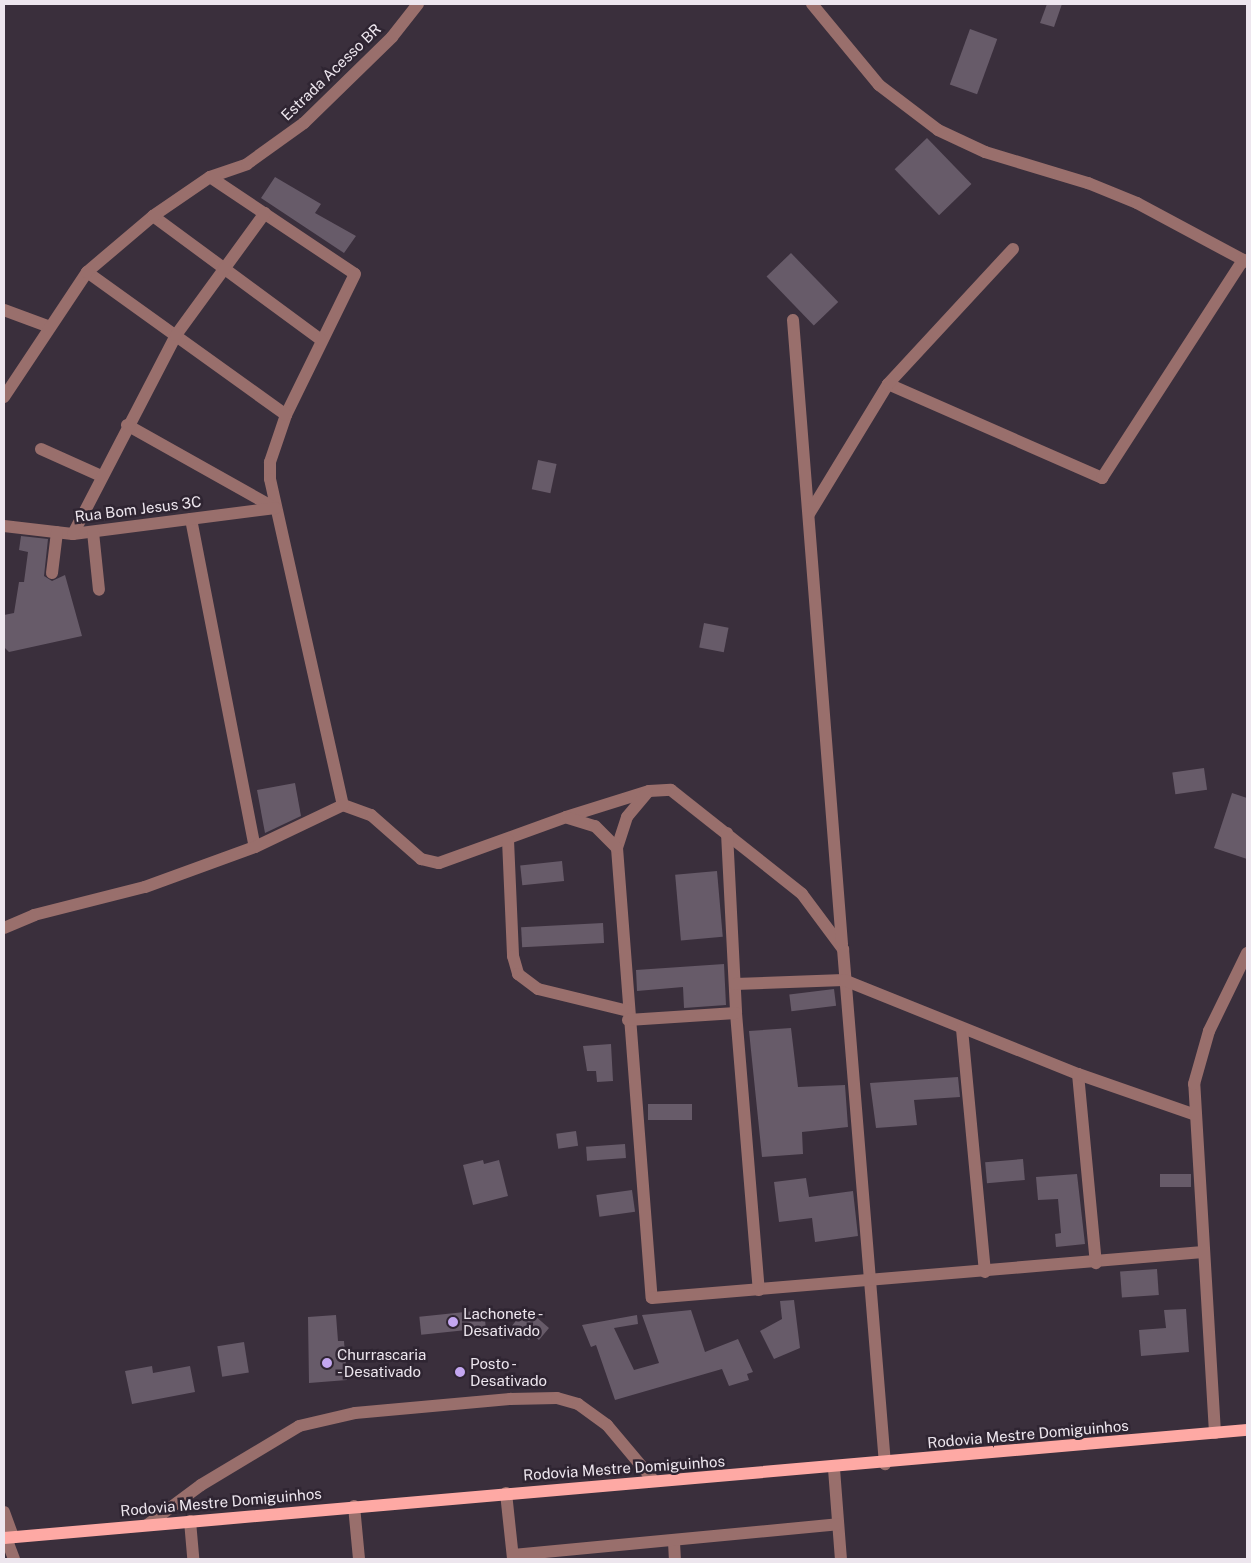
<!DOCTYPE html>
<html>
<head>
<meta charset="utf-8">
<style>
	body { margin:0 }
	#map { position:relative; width:1251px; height:1563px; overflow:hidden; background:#3a2f3c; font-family:"Public Sans",sans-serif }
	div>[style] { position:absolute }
	.building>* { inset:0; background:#675b69; transform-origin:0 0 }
	.minor>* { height:12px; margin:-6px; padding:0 6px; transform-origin:6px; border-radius:6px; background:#996f6c }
	.major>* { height:12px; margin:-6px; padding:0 6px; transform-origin:6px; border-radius:6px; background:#fea9a4 }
	.dots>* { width:14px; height:14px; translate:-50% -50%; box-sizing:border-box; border:2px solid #2f2532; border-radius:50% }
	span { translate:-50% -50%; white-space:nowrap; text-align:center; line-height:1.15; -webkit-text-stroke:5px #2f2532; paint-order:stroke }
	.street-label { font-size:15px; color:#ede6ee }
	.poi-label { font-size:15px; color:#ede6ee }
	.left { translate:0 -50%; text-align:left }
	.frame { position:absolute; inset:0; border:5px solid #ede6ee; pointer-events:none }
</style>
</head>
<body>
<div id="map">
	<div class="building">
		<i style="clip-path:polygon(1047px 4px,1062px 4px,1054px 27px,1040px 23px)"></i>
		<i style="left:970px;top:29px;width:29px;height:59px;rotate:20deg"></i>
		<i style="left:927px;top:138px;width:64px;height:45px;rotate:46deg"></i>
		<i style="clip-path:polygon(275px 177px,321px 204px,315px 213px,356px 236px,344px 253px,261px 198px)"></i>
		<i style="left:791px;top:253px;width:68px;height:34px;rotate:46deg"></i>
		<i style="left:538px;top:460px;width:19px;height:30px;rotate:12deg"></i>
		<i style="clip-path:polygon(21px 536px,48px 539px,44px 576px,52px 581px,65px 575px,82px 636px,9px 652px,4px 647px,4px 615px,14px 613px,19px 582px,24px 582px,28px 552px,19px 550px)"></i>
		<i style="left:704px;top:623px;width:25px;height:25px;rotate:11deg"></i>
		<i style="left:1204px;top:768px;width:22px;height:32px;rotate:82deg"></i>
		<i style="clip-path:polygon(295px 783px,301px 816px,265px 833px,257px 790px)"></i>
		<i style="clip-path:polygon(1232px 793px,1247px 798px,1247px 859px,1214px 848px)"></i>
		<i style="left:562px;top:861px;width:20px;height:42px;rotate:84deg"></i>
		<i style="left:717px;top:871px;width:66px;height:42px;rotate:85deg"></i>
		<i style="left:603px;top:923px;width:20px;height:82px;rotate:87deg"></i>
		<i style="clip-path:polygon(724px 964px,726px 1005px,684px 1008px,683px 987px,637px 991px,636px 970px)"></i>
		<i style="left:834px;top:989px;width:17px;height:45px;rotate:83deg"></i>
		<i style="clip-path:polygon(791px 1028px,798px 1087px,845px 1085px,848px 1127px,802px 1132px,803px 1154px,762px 1157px,749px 1031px)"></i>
		<i style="clip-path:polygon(611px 1044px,613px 1081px,597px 1082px,596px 1071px,587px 1071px,583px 1046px)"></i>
		<i style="clip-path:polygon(958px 1077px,960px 1097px,914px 1100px,917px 1125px,876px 1128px,870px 1083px)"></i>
		<i style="left:692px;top:1104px;width:16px;height:44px;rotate:90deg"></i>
		<i style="left:576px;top:1131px;width:15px;height:20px;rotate:82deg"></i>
		<i style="left:625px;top:1144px;width:14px;height:39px;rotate:86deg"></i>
		<i style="left:1023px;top:1159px;width:21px;height:38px;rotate:85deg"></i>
		<i style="clip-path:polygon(483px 1160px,484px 1164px,499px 1160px,508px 1196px,473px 1205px,463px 1165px)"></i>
		<i style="clip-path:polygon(1077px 1174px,1085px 1244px,1056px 1247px,1055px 1234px,1061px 1233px,1058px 1199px,1038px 1200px,1036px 1177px)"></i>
		<i style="left:1191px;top:1174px;width:13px;height:31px;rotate:90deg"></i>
		<i style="clip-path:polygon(806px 1178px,809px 1197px,853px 1191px,858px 1236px,815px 1242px,812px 1218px,779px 1222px,774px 1182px)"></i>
		<i style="left:632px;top:1190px;width:22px;height:36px;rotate:82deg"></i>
		<i style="left:1157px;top:1269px;width:26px;height:37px;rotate:86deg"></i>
		<i style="clip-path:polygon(794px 1300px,800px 1348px,774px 1359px,760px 1331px,782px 1319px,780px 1301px)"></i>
		<i style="clip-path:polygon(526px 1308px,549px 1328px,539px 1340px,532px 1335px,529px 1340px,511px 1327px)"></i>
		<i style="clip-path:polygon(1186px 1309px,1189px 1352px,1141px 1356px,1139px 1330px,1166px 1328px,1164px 1310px)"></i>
		<i style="left:484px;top:1310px;width:18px;height:65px;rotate:84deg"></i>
		<i style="clip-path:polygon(691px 1310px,705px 1352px,738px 1339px,753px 1372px,747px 1374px,749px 1380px,729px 1386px,722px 1369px,615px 1400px,596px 1345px,591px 1347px,582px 1325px,637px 1315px,638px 1324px,614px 1328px,634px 1370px,659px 1363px,642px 1315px)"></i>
		<i style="clip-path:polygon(336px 1315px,338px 1341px,344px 1341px,347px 1380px,309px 1383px,308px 1317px)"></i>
		<i style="left:244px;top:1342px;width:31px;height:27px;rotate:81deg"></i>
		<i style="clip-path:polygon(152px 1366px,153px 1373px,190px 1366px,195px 1392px,132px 1404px,125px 1371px)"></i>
	</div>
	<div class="minor">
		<i style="left:812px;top:4px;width:105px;rotate:50.4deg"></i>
		<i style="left:879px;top:85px;width:74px;rotate:37.3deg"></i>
		<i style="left:938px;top:130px;width:52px;rotate:25.1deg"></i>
		<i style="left:985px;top:152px;width:108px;rotate:16.8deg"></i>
		<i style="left:1088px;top:183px;width:53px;rotate:22.2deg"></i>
		<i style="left:1137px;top:203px;width:125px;rotate:28.2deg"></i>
		<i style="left:210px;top:177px;width:174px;rotate:33.8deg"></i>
		<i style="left:355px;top:274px;width:157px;rotate:116.1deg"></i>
		<i style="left:286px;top:415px;width:50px;rotate:108.8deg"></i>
		<i style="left:270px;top:462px;width:17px;rotate:90deg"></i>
		<i style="left:270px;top:479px;width:334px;rotate:77.4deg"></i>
		<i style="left:343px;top:805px;width:30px;rotate:20deg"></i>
		<i style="left:371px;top:815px;width:67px;rotate:41.3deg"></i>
		<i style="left:421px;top:859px;width:18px;rotate:13deg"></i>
		<i style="left:439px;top:863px;width:135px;rotate:-19.9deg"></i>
		<i style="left:566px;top:817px;width:87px;rotate:-17.4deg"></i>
		<i style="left:649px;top:791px;width:22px;rotate:-3deg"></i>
		<i style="left:671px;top:790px;width:167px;rotate:38.4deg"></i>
		<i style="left:802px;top:894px;width:69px;rotate:53.3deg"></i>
		<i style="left:843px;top:949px;width:517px;rotate:85.34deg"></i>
		<i style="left:153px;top:216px;width:209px;rotate:36.4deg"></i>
		<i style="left:87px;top:272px;width:245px;rotate:35.7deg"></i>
		<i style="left:4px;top:310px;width:49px;rotate:20.3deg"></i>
		<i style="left:793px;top:320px;width:626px;rotate:85.51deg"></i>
		<i style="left:888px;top:384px;width:234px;rotate:23.7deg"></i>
		<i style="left:1102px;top:478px;width:260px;rotate:-57.1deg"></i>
		<i style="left:4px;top:397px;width:150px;rotate:-56.4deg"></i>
		<i style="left:87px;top:272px;width:87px;rotate:-40.3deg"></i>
		<i style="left:153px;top:216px;width:69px;rotate:-34.4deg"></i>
		<i style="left:210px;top:177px;width:39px;rotate:-19deg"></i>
		<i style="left:247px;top:164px;width:70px;rotate:-35.7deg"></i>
		<i style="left:304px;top:123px;width:123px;rotate:-44.3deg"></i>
		<i style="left:392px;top:37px;width:42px;rotate:-51.8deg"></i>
		<i style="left:127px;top:425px;width:170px;rotate:29.3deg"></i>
		<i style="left:41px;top:449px;width:66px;rotate:24.2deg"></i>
		<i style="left:809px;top:514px;width:152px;rotate:-58.7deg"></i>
		<i style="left:888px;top:384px;width:184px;rotate:-47.2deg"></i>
		<i style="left:191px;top:519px;width:334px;rotate:79deg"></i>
		<i style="left:4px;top:526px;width:69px;rotate:6.6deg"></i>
		<i style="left:73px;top:534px;width:204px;rotate:-7.3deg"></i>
		<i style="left:93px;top:532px;width:58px;rotate:84.1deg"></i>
		<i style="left:73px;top:534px;width:224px;rotate:-62.6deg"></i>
		<i style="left:176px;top:335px;width:151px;rotate:-53.9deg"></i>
		<i style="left:52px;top:573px;width:41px;rotate:-83deg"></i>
		<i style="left:647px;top:793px;width:31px;rotate:130deg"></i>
		<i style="left:627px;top:817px;width:33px;rotate:108deg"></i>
		<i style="left:617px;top:848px;width:451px;rotate:85.6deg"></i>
		<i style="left:652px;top:1298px;width:553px;rotate:-4.77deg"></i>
		<i style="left:568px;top:818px;width:28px;rotate:17deg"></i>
		<i style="left:595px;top:826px;width:31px;rotate:45deg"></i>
		<i style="left:727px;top:833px;width:180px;rotate:87.1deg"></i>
		<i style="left:736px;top:1013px;width:278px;rotate:85.3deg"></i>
		<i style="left:508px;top:840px;width:116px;rotate:87.5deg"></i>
		<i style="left:513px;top:956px;width:19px;rotate:74deg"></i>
		<i style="left:518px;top:974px;width:25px;rotate:37deg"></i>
		<i style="left:538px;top:989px;width:93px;rotate:13.7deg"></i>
		<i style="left:4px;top:928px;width:33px;rotate:-23deg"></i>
		<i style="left:34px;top:915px;width:114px;rotate:-14.2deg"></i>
		<i style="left:145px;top:887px;width:117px;rotate:-20deg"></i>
		<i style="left:255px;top:847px;width:98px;rotate:-25.5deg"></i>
		<i style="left:735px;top:984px;width:109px;rotate:-2.1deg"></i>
		<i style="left:844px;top:980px;width:252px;rotate:21.9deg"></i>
		<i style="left:1078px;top:1074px;width:190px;rotate:84.6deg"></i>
		<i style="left:628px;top:1020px;width:108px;rotate:-3.7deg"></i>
		<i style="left:962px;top:1029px;width:244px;rotate:84.6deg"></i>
		<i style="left:1078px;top:1074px;width:122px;rotate:19.2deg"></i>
		<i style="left:1215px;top:1433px;width:350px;rotate:-93.4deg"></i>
		<i style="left:1194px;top:1084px;width:55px;rotate:-74.2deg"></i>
		<i style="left:1209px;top:1031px;width:87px;rotate:-64deg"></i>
		<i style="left:834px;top:1469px;width:90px;rotate:85.6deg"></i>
		<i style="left:506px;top:1493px;width:66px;rotate:83.9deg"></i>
		<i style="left:354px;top:1506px;width:53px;rotate:84.6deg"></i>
		<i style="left:4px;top:1512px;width:27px;rotate:70deg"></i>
		<i style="left:190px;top:1521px;width:38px;rotate:85deg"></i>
		<i style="left:147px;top:1525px;width:67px;rotate:-36.5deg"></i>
		<i style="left:201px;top:1485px;width:114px;rotate:-31deg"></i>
		<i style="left:299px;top:1426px;width:57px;rotate:-13.1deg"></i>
		<i style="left:355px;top:1413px;width:156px;rotate:-5.2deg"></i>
		<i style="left:510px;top:1399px;width:47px;rotate:-1.2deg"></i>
		<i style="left:557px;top:1398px;width:22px;rotate:16deg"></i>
		<i style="left:578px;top:1404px;width:36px;rotate:36deg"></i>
		<i style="left:607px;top:1425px;width:73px;rotate:50deg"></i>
		<i style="left:6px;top:1538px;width:22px;rotate:69deg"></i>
		<i style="left:674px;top:1542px;width:17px;rotate:87deg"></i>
		<i style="left:513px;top:1555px;width:326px;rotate:-5.4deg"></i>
	</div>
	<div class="major">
		<i style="left:4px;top:1538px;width:1248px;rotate:-4.97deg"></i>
	</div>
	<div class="dots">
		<i style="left:453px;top:1322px;background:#c4a7f1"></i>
		<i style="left:327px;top:1363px;background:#c4a7f1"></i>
		<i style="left:460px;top:1372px;background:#c4a7f1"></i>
	</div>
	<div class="street-label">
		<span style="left:331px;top:72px;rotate:-44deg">Estrada Acesso BR</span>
		<span style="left:138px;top:509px;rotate:-7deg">Rua Bom Jesus 3C</span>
		<span style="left:1028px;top:1434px;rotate:-5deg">Rodovia Mestre Domiguinhos</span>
		<span style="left:624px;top:1468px;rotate:-4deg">Rodovia Mestre Domiguinhos</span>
		<span style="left:221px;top:1502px;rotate:-5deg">Rodovia Mestre Domiguinhos</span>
	</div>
	<div class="poi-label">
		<span class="left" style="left:463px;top:1322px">Lachonete -<br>Desativado</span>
		<span class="left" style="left:337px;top:1363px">Churrascaria<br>- Desativado</span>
		<span class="left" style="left:470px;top:1372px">Posto -<br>Desativado</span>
	</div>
	<div class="frame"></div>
</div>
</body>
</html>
